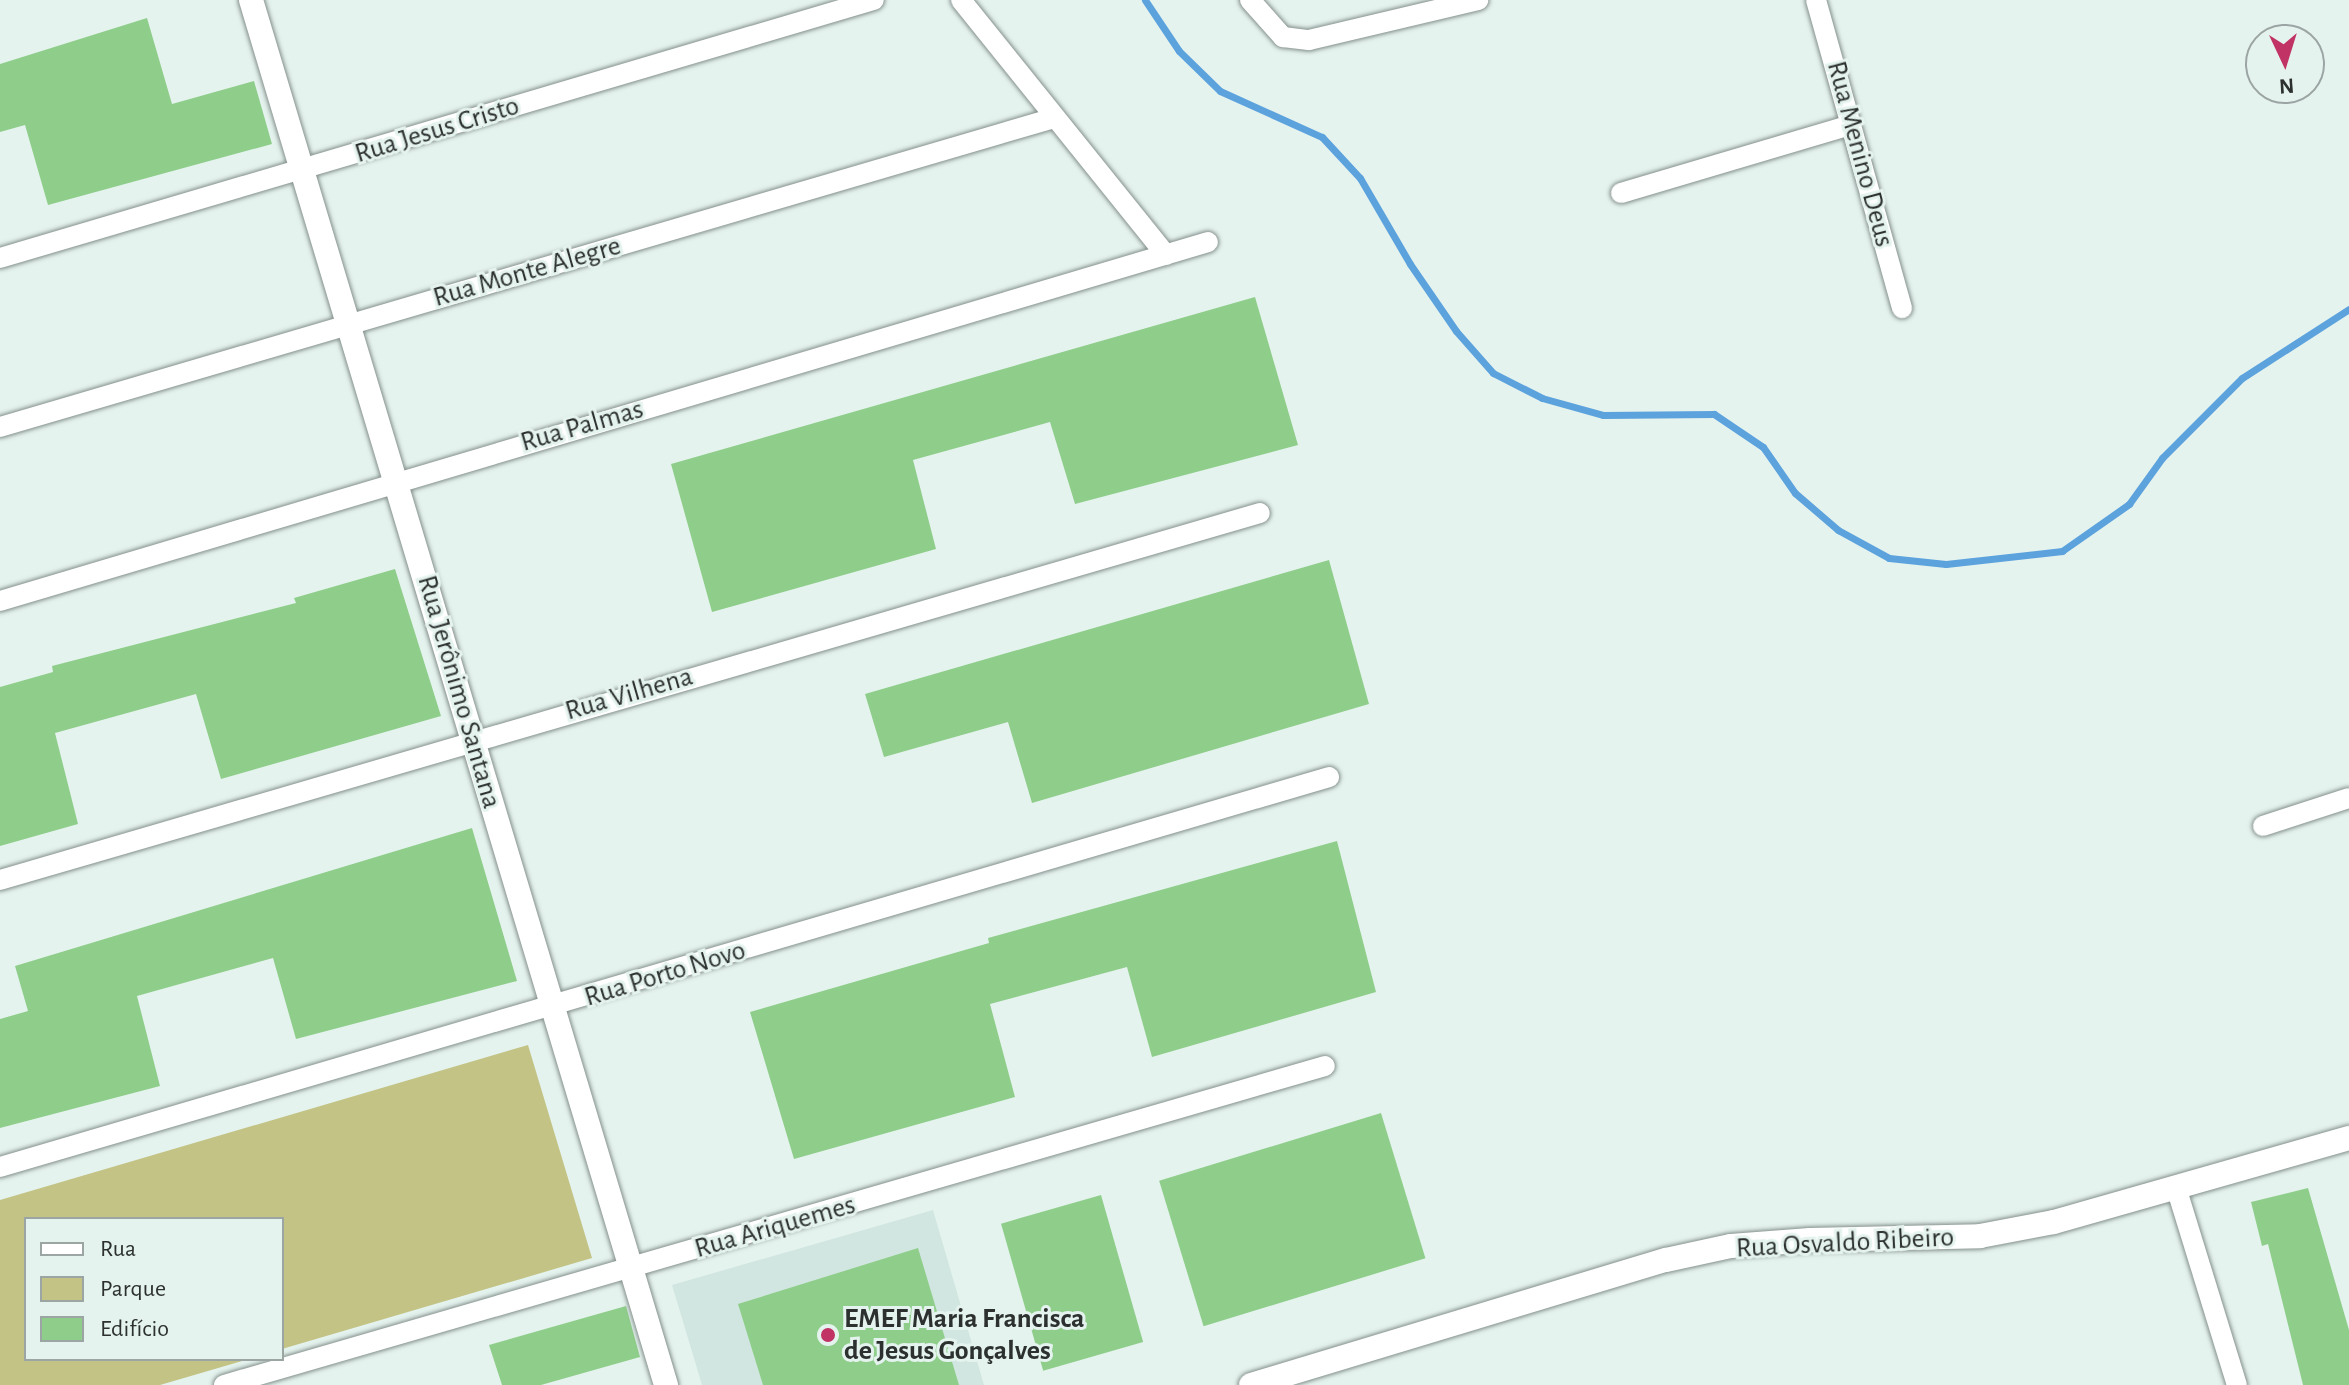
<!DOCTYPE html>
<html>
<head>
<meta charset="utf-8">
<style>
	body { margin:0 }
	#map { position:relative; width:2349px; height:1385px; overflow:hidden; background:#e5f3ef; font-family:"Alegreya Sans",sans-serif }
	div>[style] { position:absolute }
	.built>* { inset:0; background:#d1e6e0 }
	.green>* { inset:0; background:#c3c385 }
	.stream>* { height:7px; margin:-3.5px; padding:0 3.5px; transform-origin:3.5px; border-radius:3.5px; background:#5ca2dd }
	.building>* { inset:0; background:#8fce8a; transform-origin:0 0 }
	.roads { filter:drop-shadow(0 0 2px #84908c) drop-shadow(0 0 2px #84908c) }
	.minor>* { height:20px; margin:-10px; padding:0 10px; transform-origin:10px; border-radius:10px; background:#fff }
	.tertiary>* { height:24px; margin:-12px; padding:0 12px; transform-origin:12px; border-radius:12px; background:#fff }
	.dots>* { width:22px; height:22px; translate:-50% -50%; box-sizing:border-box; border:4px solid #e5f3ef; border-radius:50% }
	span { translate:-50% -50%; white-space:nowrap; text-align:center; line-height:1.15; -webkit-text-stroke:6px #e5f3ef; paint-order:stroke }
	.street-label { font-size:28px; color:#2c3130 }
	.poi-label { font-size:28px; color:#2c3130; font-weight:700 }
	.left { translate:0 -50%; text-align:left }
	.legend { position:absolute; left:24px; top:1217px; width:260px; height:144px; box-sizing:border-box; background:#e5f3ef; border:2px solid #9ba5a3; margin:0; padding:10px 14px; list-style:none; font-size:24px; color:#2c3130 }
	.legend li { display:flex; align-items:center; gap:16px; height:40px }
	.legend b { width:40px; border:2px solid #9ba5a3 }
	.north { position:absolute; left:2245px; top:24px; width:80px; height:80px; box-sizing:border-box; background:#e5f3ef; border:2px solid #9ba5a3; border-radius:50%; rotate:176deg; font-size:22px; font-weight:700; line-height:32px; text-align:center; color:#2c3130 }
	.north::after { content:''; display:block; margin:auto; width:28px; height:36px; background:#c03364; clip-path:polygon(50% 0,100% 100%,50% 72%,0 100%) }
</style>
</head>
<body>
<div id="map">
	<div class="built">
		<i style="clip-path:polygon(933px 1210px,984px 1385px,702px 1385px,672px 1285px)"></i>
	</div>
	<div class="green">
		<i style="clip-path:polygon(528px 1045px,592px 1258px,282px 1349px,282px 1219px,26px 1219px,26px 1359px,249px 1359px,160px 1385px,0 1385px,0 1200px)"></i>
	</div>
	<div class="stream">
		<i style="left:1145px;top:0;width:61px;rotate:56.3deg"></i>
		<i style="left:1179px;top:51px;width:57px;rotate:44.3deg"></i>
		<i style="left:1220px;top:91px;width:112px;rotate:24.3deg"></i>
		<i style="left:1322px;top:137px;width:56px;rotate:47.2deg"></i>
		<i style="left:1360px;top:178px;width:99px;rotate:59.8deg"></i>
		<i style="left:1410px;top:264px;width:81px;rotate:55.5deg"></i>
		<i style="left:1456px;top:331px;width:56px;rotate:48.6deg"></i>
		<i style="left:1493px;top:373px;width:55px;rotate:27deg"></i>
		<i style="left:1542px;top:398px;width:63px;rotate:15.6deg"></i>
		<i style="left:1603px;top:415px;width:111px;rotate:-0.5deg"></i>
		<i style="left:1714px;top:414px;width:59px;rotate:34deg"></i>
		<i style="left:1763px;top:447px;width:56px;rotate:55.2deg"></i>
		<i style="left:1795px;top:493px;width:57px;rotate:40.7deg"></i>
		<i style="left:1838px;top:530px;width:58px;rotate:28.8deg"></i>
		<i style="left:1889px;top:558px;width:57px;rotate:6deg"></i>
		<i style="left:1946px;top:564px;width:117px;rotate:-6.4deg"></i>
		<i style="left:2062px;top:551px;width:82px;rotate:-35deg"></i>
		<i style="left:2129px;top:504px;width:57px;rotate:-54.3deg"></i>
		<i style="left:2162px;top:458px;width:113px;rotate:-45deg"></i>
		<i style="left:2242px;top:378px;width:127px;rotate:-32.8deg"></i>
	</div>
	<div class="building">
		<i style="clip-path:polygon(147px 18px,172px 104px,254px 81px,272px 144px,48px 205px,25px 125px,0 132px,0 64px)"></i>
		<i style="clip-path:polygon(1255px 297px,1298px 445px,1075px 504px,1050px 422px,913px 460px,936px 549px,712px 612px,671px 464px)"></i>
		<i style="clip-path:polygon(1329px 560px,1369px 704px,1032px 803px,1008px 722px,884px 757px,865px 694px)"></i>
		<i style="clip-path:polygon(395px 569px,441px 716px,221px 779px,196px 694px,55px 733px,78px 824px,0 846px,0 687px,53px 672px,52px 666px,296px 603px,294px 598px)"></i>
		<i style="clip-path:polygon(472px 828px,517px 981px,296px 1039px,273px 958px,137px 996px,160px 1086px,0 1128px,0 1019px,28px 1011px,15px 966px)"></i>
		<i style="clip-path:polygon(1337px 841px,1376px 992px,1152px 1057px,1127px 967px,990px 1004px,1015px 1097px,794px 1159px,750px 1012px,989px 943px,988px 938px)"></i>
		<i style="left:1381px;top:1113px;width:152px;height:232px;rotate:73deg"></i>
		<i style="clip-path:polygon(2308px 1188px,2349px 1330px,2349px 1385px,2303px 1385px,2268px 1244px,2262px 1246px,2251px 1202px)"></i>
		<i style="left:1101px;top:1195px;width:153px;height:104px;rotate:74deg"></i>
		<i style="clip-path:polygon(918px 1248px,959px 1385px,763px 1385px,738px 1304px)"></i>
		<i style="clip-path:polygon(626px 1306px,640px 1357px,541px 1385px,502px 1385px,489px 1345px)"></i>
	</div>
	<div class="roads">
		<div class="minor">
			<i style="left:961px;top:0;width:327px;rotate:51.2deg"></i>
			<i style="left:1250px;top:0;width:50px;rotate:48.3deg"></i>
			<i style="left:1283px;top:37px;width:26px;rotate:7deg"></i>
			<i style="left:1309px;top:40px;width:174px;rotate:-13.3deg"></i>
			<i style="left:1816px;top:0;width:320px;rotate:74.4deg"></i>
			<i style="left:1621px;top:193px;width:240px;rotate:-16.5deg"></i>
			<i style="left:0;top:258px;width:911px;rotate:-16.45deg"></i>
			<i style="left:0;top:427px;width:1098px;rotate:-16.34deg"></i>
			<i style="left:0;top:601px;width:1260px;rotate:-16.55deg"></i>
			<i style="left:2263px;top:826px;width:90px;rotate:-18deg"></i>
			<i style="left:0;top:880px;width:1312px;rotate:-16.24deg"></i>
			<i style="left:0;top:1167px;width:1385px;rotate:-16.35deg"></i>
			<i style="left:2176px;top:1187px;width:207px;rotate:72.9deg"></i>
			<i style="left:224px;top:1385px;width:1146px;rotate:-16.16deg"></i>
		</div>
		<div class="tertiary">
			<i style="left:251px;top:0;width:1446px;rotate:73.32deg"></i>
			<i style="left:1251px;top:1385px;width:433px;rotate:-16.8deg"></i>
			<i style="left:1666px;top:1260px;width:66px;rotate:-12.2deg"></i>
			<i style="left:1731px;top:1246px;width:79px;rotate:-4.3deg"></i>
			<i style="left:1810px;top:1240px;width:170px;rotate:-1.3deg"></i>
			<i style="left:1980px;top:1236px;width:75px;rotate:-10.7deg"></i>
			<i style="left:2054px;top:1222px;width:307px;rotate:-15.9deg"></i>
		</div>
	</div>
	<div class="dots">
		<i style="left:828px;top:1335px;background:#c03364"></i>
	</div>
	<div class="street-label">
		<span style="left:437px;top:130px;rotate:-17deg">Rua Jesus Cristo</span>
		<span style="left:1860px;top:154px;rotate:75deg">Rua Menino Deus</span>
		<span style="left:527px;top:272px;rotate:-16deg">Rua Monte Alegre</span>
		<span style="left:582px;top:426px;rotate:-16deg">Rua Palmas</span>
		<span style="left:459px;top:692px;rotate:74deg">Rua Jerônimo Santana</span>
		<span style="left:629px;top:694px;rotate:-16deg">Rua Vilhena</span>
		<span style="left:665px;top:974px;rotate:-17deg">Rua Porto Novo</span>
		<span style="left:775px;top:1227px;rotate:-16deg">Rua Ariquemes</span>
		<span style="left:1845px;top:1243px;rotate:-3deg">Rua Osvaldo Ribeiro</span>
	</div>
	<div class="poi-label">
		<span class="left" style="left:844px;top:1335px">EMEF Maria Francisca<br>de Jesus Gonçalves</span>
	</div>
	<ul class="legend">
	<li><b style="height:10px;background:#fff"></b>Rua</li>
	<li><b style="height:22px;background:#c3c385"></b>Parque</li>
	<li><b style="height:22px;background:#8fce8a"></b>Edifício</li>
	</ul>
	<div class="north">N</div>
</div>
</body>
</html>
